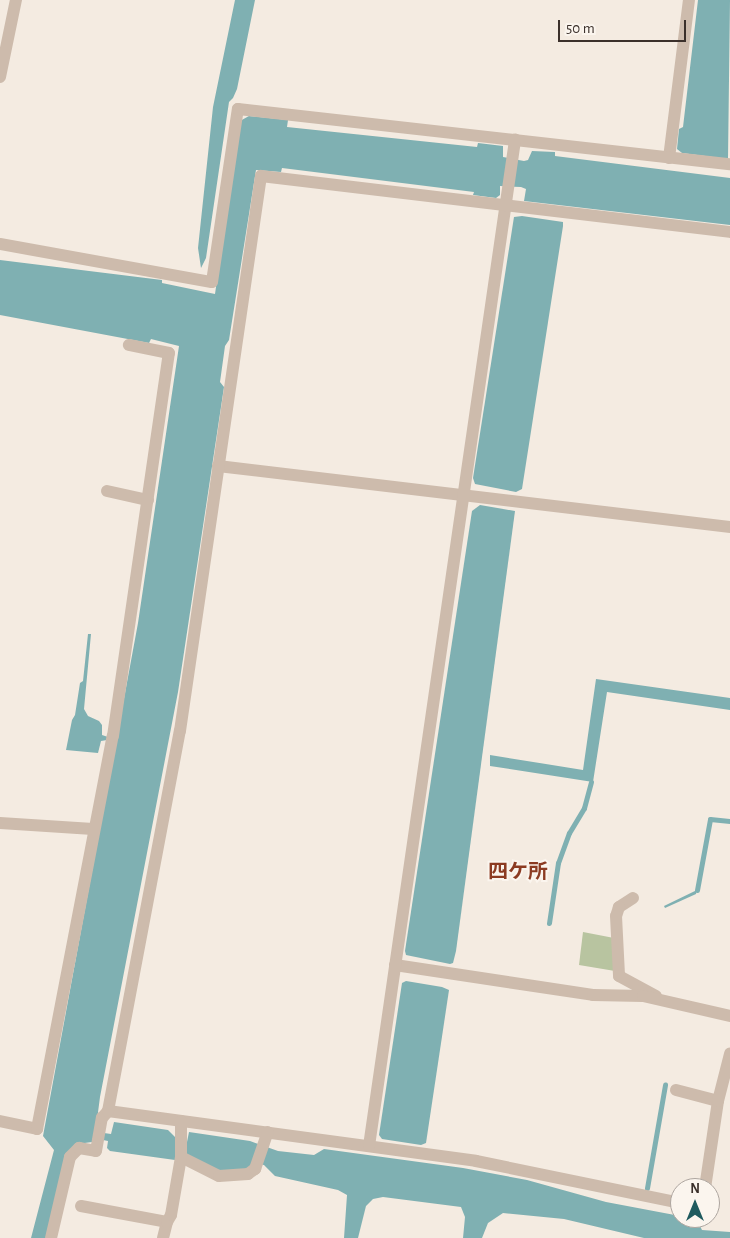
<!DOCTYPE html>
<html>
<head>
<meta charset="utf-8">
<style>
	body { margin:0 }
	#map { position:relative; width:730px; height:1238px; overflow:hidden; background:#f4ebe1; font-family:"Alegreya Sans","Noto Sans JP",sans-serif }
	div>[style] { position:absolute }
	.green>* { inset:0; background:#b8c4a0 }
	.water>* { inset:0; background:#7fb0b2 }
	.stream>* { height:5px; margin:-2.5px; padding:0 2.5px; transform-origin:2.5px; border-radius:2.5px; background:#7fb0b2 }
	.street>* { height:12px; margin:-6px; padding:0 6px; transform-origin:6px; border-radius:6px; background:#cdbbac }
	span { translate:-50% -50%; white-space:nowrap; text-align:center; line-height:1.15; -webkit-text-stroke:4px #fbf5ee; paint-order:stroke }
	.quarter-label { font-size:20px; color:#8c3b22; font-weight:700 }
	.north { position:absolute; left:670px; top:1178px; width:50px; height:50px; box-sizing:border-box; background:#fbf5ee; border:1px solid #aea6a0; border-radius:50%; rotate:0deg; font-size:14px; font-weight:700; line-height:20px; text-align:center; color:#3b302b }
	.north::after { content:''; display:block; margin:auto; width:18px; height:22px; background:#1f5a5e; clip-path:polygon(50% 0,100% 100%,50% 72%,0 100%) }
	.scale { position:absolute; left:558px; top:20px; width:128px; height:22px; box-sizing:border-box; border:2px solid #3b302b; border-top:0; padding-left:6px; font-size:15px; line-height:18px; white-space:nowrap; color:#3b302b; -webkit-text-stroke:4px #fbf5ee; paint-order:stroke }
</style>
</head>
<body>
<div id="map">
	<div class="green">
		<i style="clip-path:polygon(583px 932px,614px 938px,615px 971px,579px 965px)"></i>
	</div>
	<div class="water">
		<i style="clip-path:polygon(235px 0,255px 0,237px 89px,233px 98px,229px 102px,206px 258px,201px 268px,198px 248px,213px 107px)"></i>
		<i style="clip-path:polygon(698px 0,730px 0,728px 159px,682px 153px,677px 149px,679px 129px,683px 127px)"></i>
		<i style="clip-path:polygon(249px 116px,288px 120px,287px 127px,477px 147px,478px 143px,503px 146px,503px 157px,524px 161px,528px 160px,532px 151px,555px 152px,555px 156px,730px 178px,730px 225px,524px 201px,526px 189px,521px 187px,500px 186px,500px 195px,496px 198px,473px 195px,474px 192px,282px 168px,281px 172px,256px 170px,229px 340px,225px 346px,220px 382px,224px 387px,178px 692px,100px 1097px,97px 1120px,92px 1142px,77px 1144px,47px 1238px,31px 1238px,54px 1150px,43px 1136px,138px 623px,179px 346px,151px 339px,149px 343px,0 315px,0 260px,162px 280px,162px 283px,215px 294px,240px 121px)"></i>
		<i style="clip-path:polygon(522px 216px,563px 222px,563px 226px,522px 489px,516px 492px,475px 484px,473px 478px,514px 217px)"></i>
		<i style="clip-path:polygon(480px 505px,515px 511px,456px 951px,453px 963px,450px 964px,406px 955px,405px 951px,472px 511px)"></i>
		<i style="clip-path:polygon(88px 634px,91px 634px,84px 709px,88px 716px,99px 721px,102px 725px,102px 735px,108px 737px,107px 740px,101px 741px,98px 753px,66px 750px,72px 720px,75px 715px,80px 683px,83px 681px)"></i>
		<i style="clip-path:polygon(596px 679px,730px 698px,730px 710px,607px 692px,593px 782px,490px 766px,490px 755px,583px 770px)"></i>
		<i style="clip-path:polygon(697px 890px,696px 894px,665px 908px,664px 906px)"></i>
		<i style="clip-path:polygon(406px 981px,442px 987px,449px 990px,426px 1143px,421px 1145px,382px 1139px,379px 1135px,402px 983px)"></i>
		<i style="clip-path:polygon(114px 1122px,168px 1130px,176px 1138px,187px 1142px,189px 1132px,250px 1141px,278px 1151px,314px 1155px,324px 1149px,463px 1168px,527px 1180px,606px 1202px,680px 1216px,680px 1218px,693px 1218px,697px 1220px,702px 1230px,730px 1232px,730px 1238px,644px 1238px,564px 1219px,503px 1213px,488px 1223px,482px 1238px,463px 1238px,465px 1217px,461px 1207px,383px 1197px,373px 1199px,366px 1206px,358px 1238px,344px 1238px,347px 1195px,338px 1190px,275px 1176px,264px 1165px,254px 1163px,251px 1170px,221px 1171px,175px 1160px,110px 1151px,107px 1148px,108px 1141px,103px 1140px,104px 1133px,111px 1134px)"></i>
	</div>
	<div class="stream">
		<i style="left:697px;top:890px;width:72px;rotate:-79.6deg"></i>
		<i style="left:710px;top:819px;width:20px;rotate:6deg"></i>
		<i style="left:549px;top:923px;width:61px;rotate:-81.5deg"></i>
		<i style="left:558px;top:863px;width:32px;rotate:-70deg"></i>
		<i style="left:569px;top:833px;width:29px;rotate:-59deg"></i>
		<i style="left:584px;top:808px;width:27px;rotate:-75deg"></i>
		<i style="left:647px;top:1188px;width:105px;rotate:-80.1deg"></i>
	</div>
	<div class="street">
		<i style="left:0;top:77px;width:79px;rotate:-78.3deg"></i>
		<i style="left:669px;top:158px;width:159px;rotate:-82.8deg"></i>
		<i style="left:0;top:244px;width:215px;rotate:10.2deg"></i>
		<i style="left:212px;top:282px;width:175px;rotate:-81.5deg"></i>
		<i style="left:238px;top:109px;width:495px;rotate:6.4deg"></i>
		<i style="left:218px;top:466px;width:516px;rotate:6.79deg"></i>
		<i style="left:107px;top:491px;width:42px;rotate:12.4deg"></i>
		<i style="left:0;top:823px;width:93px;rotate:3.7deg"></i>
		<i style="left:633px;top:898px;width:17px;rotate:147deg"></i>
		<i style="left:619px;top:907px;width:9px;rotate:108deg"></i>
		<i style="left:616px;top:916px;width:60px;rotate:87.1deg"></i>
		<i style="left:619px;top:976px;width:42px;rotate:28.4deg"></i>
		<i style="left:395px;top:965px;width:200px;rotate:8.6deg"></i>
		<i style="left:593px;top:995px;width:50px;rotate:1.1deg"></i>
		<i style="left:643px;top:996px;width:89px;rotate:12.9deg"></i>
		<i style="left:676px;top:1090px;width:43px;rotate:14.7deg"></i>
		<i style="left:108px;top:1111px;width:371px;rotate:7.7deg"></i>
		<i style="left:476px;top:1161px;width:208px;rotate:11.6deg"></i>
		<i style="left:0;top:1121px;width:38px;rotate:12deg"></i>
		<i style="left:37px;top:1129px;width:400px;rotate:-79.1deg"></i>
		<i style="left:113px;top:736px;width:387px;rotate:-81.7deg"></i>
		<i style="left:169px;top:353px;width:41px;rotate:-168.7deg"></i>
		<i style="left:369px;top:1146px;width:1017px;rotate:-81.74deg"></i>
		<i style="left:181px;top:1157px;width:42px;rotate:26.6deg"></i>
		<i style="left:219px;top:1176px;width:29px;rotate:-4deg"></i>
		<i style="left:248px;top:1174px;width:9px;rotate:-36deg"></i>
		<i style="left:255px;top:1169px;width:39px;rotate:-71deg"></i>
		<i style="left:705px;top:1188px;width:88px;rotate:-81.5deg"></i>
		<i style="left:718px;top:1101px;width:49px;rotate:-75.7deg"></i>
		<i style="left:81px;top:1206px;width:87px;rotate:10.5deg"></i>
		<i style="left:51px;top:1238px;width:83px;rotate:-76.8deg"></i>
		<i style="left:70px;top:1157px;width:13px;rotate:-45deg"></i>
		<i style="left:79px;top:1148px;width:17px;rotate:10deg"></i>
		<i style="left:96px;top:1151px;width:34px;rotate:-80deg"></i>
		<i style="left:102px;top:1118px;width:9px;rotate:-49deg"></i>
		<i style="left:108px;top:1111px;width:387px;rotate:-79.3deg"></i>
		<i style="left:180px;top:731px;width:561px;rotate:-81.7deg"></i>
		<i style="left:261px;top:176px;width:472px;rotate:6.8deg"></i>
		<i style="left:163px;top:1238px;width:16px;rotate:-76deg"></i>
		<i style="left:167px;top:1222px;width:8px;rotate:-60deg"></i>
		<i style="left:171px;top:1215px;width:59px;rotate:-80.2deg"></i>
		<i style="left:181px;top:1157px;width:36px;rotate:-90deg"></i>
	</div>
	<div class="quarter-label">
		<span style="left:518px;top:872px">四ケ所</span>
	</div>
	<div class="north">N</div>
	<div class="scale">50 m</div>
</div>
</body>
</html>
